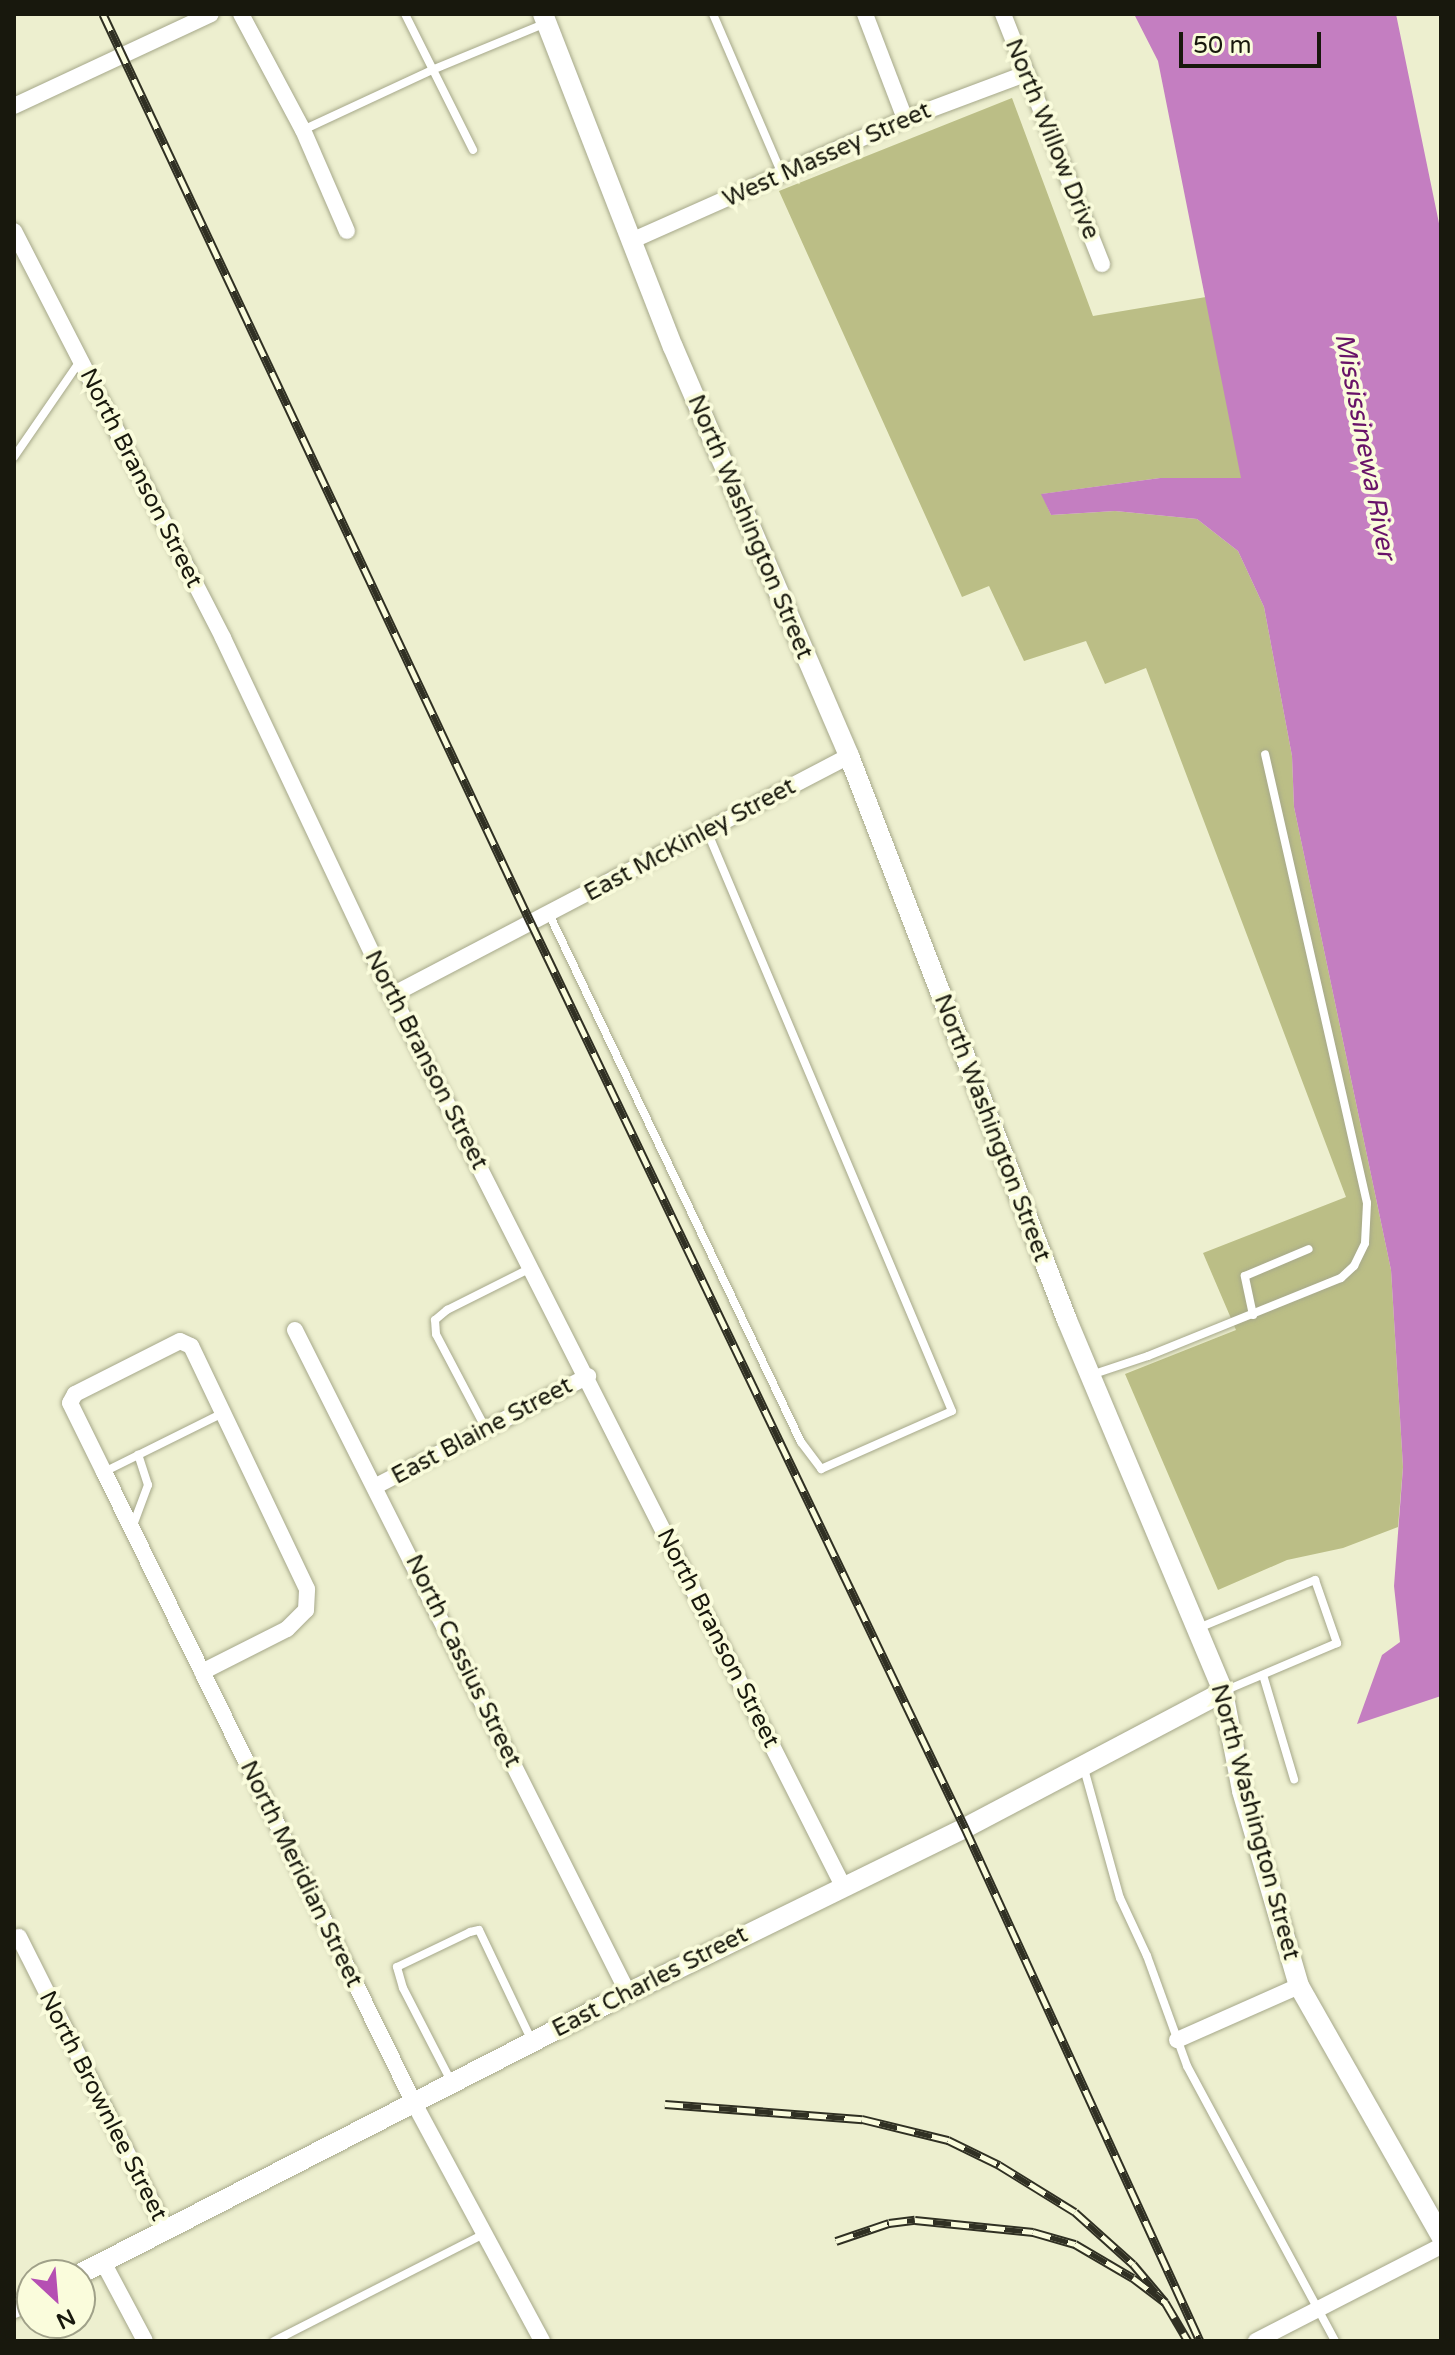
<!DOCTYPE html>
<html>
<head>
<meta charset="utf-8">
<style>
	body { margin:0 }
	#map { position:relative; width:1455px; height:2355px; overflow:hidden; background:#edefcf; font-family:"Varela Round",sans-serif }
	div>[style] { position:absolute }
	.green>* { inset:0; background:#bbbe86 }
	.water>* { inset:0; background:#c47ec1 }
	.roads { filter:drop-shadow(0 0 2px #a6a88a) drop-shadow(0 0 2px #a6a88a) }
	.service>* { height:8px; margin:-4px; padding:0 4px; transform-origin:4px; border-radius:4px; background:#fff }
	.minor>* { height:16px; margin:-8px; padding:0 8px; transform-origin:8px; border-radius:8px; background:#fff }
	.tertiary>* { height:20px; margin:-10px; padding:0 10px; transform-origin:10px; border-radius:10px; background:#fff }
	.rail>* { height:9px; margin-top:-4.5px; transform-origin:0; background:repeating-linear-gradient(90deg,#fafcdc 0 18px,#303023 0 36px); box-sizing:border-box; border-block:2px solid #303023 }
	span { translate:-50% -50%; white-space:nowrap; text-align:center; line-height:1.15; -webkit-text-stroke:8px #fafcdc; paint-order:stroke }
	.street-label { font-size:24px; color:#18180d }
	.water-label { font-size:26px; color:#681268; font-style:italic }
	.frame { position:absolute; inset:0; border:16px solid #18180d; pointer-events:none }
	.north { position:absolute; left:16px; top:2259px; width:80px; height:80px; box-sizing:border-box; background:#fafcdc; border:2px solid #a0a189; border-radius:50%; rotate:154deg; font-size:22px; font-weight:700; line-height:32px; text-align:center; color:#18180d }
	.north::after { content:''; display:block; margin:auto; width:28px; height:36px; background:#b54fb3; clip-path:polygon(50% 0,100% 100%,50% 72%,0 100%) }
	.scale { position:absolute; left:1179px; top:32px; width:142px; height:36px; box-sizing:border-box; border:4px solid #18180d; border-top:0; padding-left:10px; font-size:24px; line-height:28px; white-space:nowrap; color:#18180d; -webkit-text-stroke:6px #fafcdc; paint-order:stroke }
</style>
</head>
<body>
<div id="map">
	<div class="green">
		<i style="clip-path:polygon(1012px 98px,1093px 316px,1206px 297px,1242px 479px,1160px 478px,1042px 494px,1051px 515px,1115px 511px,1197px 519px,1238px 551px,1264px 607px,1292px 756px,1294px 807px,1391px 1270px,1403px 1467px,1398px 1527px,1343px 1548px,1287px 1560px,1218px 1590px,1125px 1374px,1236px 1330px,1203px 1253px,1346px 1197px,1146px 668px,1105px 684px,1086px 641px,1024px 661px,989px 586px,962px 597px,779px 191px)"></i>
	</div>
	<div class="water">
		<i style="clip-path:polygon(1134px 14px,1396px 14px,1441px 233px,1441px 1696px,1357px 1724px,1382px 1655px,1400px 1642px,1394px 1586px,1403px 1467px,1391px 1270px,1294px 807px,1292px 756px,1264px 607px,1238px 551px,1197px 519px,1115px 511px,1051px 515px,1041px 494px,1160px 478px,1241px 478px,1158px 61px)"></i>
	</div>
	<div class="roads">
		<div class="service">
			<i style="left:405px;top:14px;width:152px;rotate:63.4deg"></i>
			<i style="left:713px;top:14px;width:174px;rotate:66.7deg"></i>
			<i style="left:303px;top:130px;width:142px;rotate:-24.9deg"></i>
			<i style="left:432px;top:70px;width:123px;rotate:-22.4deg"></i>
			<i style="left:14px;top:457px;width:116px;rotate:-55.5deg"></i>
			<i style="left:549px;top:914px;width:585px;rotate:64.49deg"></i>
			<i style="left:801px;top:1442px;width:34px;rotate:53deg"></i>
			<i style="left:821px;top:1469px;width:143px;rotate:-23.9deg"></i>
			<i style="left:952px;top:1411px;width:630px;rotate:-112.9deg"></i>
			<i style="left:1253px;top:1315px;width:40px;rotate:-102deg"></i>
			<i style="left:1245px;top:1276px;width:69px;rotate:-22.9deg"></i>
			<i style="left:1091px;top:1375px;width:60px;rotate:-18.4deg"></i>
			<i style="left:1148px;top:1356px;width:208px;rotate:-22deg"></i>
			<i style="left:1341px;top:1278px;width:18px;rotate:-43deg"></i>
			<i style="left:1354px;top:1266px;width:25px;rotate:-64deg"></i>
			<i style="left:1365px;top:1243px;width:40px;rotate:-87.1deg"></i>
			<i style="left:1367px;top:1203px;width:460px;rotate:-102.8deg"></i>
			<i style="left:486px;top:1429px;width:107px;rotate:-117.8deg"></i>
			<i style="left:436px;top:1334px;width:14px;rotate:-94deg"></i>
			<i style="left:435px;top:1320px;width:16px;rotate:-40deg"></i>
			<i style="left:447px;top:1310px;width:94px;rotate:-26.6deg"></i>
			<i style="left:104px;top:1472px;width:133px;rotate:-26.4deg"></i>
			<i style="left:132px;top:1528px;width:46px;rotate:-69.6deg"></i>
			<i style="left:148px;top:1485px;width:32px;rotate:-108deg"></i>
			<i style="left:1196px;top:1629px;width:129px;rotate:-22.4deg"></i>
			<i style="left:1315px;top:1580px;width:67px;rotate:70.8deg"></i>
			<i style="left:1337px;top:1643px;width:123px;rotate:157deg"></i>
			<i style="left:1263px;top:1675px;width:109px;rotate:73.4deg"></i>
			<i style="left:1083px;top:1765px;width:138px;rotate:74.5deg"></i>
			<i style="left:1120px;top:1898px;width:64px;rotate:65deg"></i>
			<i style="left:1147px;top:1956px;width:117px;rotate:70deg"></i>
			<i style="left:1187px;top:2066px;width:312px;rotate:61.7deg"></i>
			<i style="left:452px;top:2083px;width:107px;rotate:-117.3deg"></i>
			<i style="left:403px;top:1988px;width:22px;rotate:-106deg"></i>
			<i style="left:397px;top:1967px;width:81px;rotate:-25.6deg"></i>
			<i style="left:470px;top:1932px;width:9px;rotate:-13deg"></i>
			<i style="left:479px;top:1930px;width:123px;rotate:64.5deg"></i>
			<i style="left:274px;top:2341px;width:236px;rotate:-27deg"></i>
		</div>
		<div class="minor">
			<i style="left:241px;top:14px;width:132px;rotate:61.9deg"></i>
			<i style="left:303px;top:130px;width:110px;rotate:66.5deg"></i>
			<i style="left:865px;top:14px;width:112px;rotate:69.1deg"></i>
			<i style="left:1003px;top:14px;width:269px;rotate:68.4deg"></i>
			<i style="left:14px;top:106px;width:217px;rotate:-25deg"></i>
			<i style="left:14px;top:231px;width:458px;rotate:62.8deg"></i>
			<i style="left:223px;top:638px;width:395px;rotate:64.7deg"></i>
			<i style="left:392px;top:995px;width:999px;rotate:63.15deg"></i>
			<i style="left:631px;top:241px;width:300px;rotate:-24deg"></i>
			<i style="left:905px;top:119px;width:128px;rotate:-20.6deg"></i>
			<i style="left:392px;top:995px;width:516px;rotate:-27.61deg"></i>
			<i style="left:295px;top:1330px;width:742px;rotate:63.33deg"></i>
			<i style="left:376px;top:1486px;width:239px;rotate:-27.4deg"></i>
			<i style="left:202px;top:1672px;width:95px;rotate:-26.8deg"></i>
			<i style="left:287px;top:1629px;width:27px;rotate:-45deg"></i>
			<i style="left:306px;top:1610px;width:21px;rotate:-87deg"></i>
			<i style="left:307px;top:1589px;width:269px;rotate:-115.5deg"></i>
			<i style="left:191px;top:1346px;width:12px;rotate:-156deg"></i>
			<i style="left:180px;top:1341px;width:118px;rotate:153.2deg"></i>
			<i style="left:75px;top:1394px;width:10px;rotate:119deg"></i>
			<i style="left:70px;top:1403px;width:77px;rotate:63.8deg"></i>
			<i style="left:104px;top:1472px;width:703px;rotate:63.84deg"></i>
			<i style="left:414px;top:2103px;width:270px;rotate:61.7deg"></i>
			<i style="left:19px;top:1937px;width:329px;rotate:63.4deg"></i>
			<i style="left:1177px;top:2040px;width:133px;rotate:-23.9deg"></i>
			<i style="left:103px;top:2262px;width:89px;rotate:62deg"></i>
			<i style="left:1256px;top:2341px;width:208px;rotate:-27.2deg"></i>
		</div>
		<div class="tertiary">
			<i style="left:543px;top:14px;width:357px;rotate:68.7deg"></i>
			<i style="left:673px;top:347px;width:445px;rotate:66.7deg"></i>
			<i style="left:849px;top:756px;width:605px;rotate:68.87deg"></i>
			<i style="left:1067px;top:1320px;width:403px;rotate:67.2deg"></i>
			<i style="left:1223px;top:1692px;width:101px;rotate:79.1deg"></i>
			<i style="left:1242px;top:1791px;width:203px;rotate:73.7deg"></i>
			<i style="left:1299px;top:1986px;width:288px;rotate:60.4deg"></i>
			<i style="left:78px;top:2275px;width:618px;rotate:-27.15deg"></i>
			<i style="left:628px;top:1993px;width:375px;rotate:-26.1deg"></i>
			<i style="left:965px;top:1828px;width:292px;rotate:-27.8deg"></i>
			<i style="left:14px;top:2308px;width:21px;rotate:-29deg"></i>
		</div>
	</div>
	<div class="rail">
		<i style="left:103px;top:14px;width:1005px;rotate:64.79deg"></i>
		<i style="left:531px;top:923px;width:1004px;rotate:64.38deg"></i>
		<i style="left:965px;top:1828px;width:564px;rotate:65.39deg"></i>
		<i style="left:665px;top:2104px;width:198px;rotate:4.4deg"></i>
		<i style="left:862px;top:2119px;width:89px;rotate:13.7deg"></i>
		<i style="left:948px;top:2140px;width:57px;rotate:26.1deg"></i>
		<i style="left:999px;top:2165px;width:89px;rotate:31.7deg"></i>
		<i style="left:1075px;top:2212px;width:78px;rotate:41.9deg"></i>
		<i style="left:1133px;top:2264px;width:50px;rotate:49.9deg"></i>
		<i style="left:836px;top:2241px;width:56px;rotate:-18.8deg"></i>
		<i style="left:889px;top:2223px;width:26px;rotate:-7deg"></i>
		<i style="left:915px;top:2220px;width:119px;rotate:5.8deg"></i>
		<i style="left:1033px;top:2232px;width:44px;rotate:15.9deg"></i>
		<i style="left:1075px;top:2244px;width:67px;rotate:30.4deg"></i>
		<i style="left:1133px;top:2278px;width:40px;rotate:37deg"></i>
		<i style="left:1165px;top:2302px;width:45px;rotate:59.5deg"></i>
	</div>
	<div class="street-label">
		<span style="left:1052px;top:139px;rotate:68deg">North Willow Drive</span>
		<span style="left:827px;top:155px;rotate:-24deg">West Massey Street</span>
		<span style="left:141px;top:478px;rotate:63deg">North Branson Street</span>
		<span style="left:750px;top:527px;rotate:67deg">North Washington Street</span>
		<span style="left:690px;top:840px;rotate:-28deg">East McKinley Street</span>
		<span style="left:426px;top:1060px;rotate:63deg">North Branson Street</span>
		<span style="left:992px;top:1128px;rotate:69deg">North Washington Street</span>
		<span style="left:482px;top:1431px;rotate:-28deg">East Blaine Street</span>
		<span style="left:718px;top:1638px;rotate:63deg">North Branson Street</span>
		<span style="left:463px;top:1661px;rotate:64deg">North Cassius Street</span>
		<span style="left:1255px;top:1822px;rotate:75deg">North Washington Street</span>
		<span style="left:301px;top:1874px;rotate:64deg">North Meridian Street</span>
		<span style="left:650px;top:1982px;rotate:-27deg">East Charles Street</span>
		<span style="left:103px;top:2106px;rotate:63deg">North Brownlee Street</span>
	</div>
	<div class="water-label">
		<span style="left:1365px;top:446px;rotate:79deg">Mississinewa River</span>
	</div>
	<div class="frame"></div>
	<div class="north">N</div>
	<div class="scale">50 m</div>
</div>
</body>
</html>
